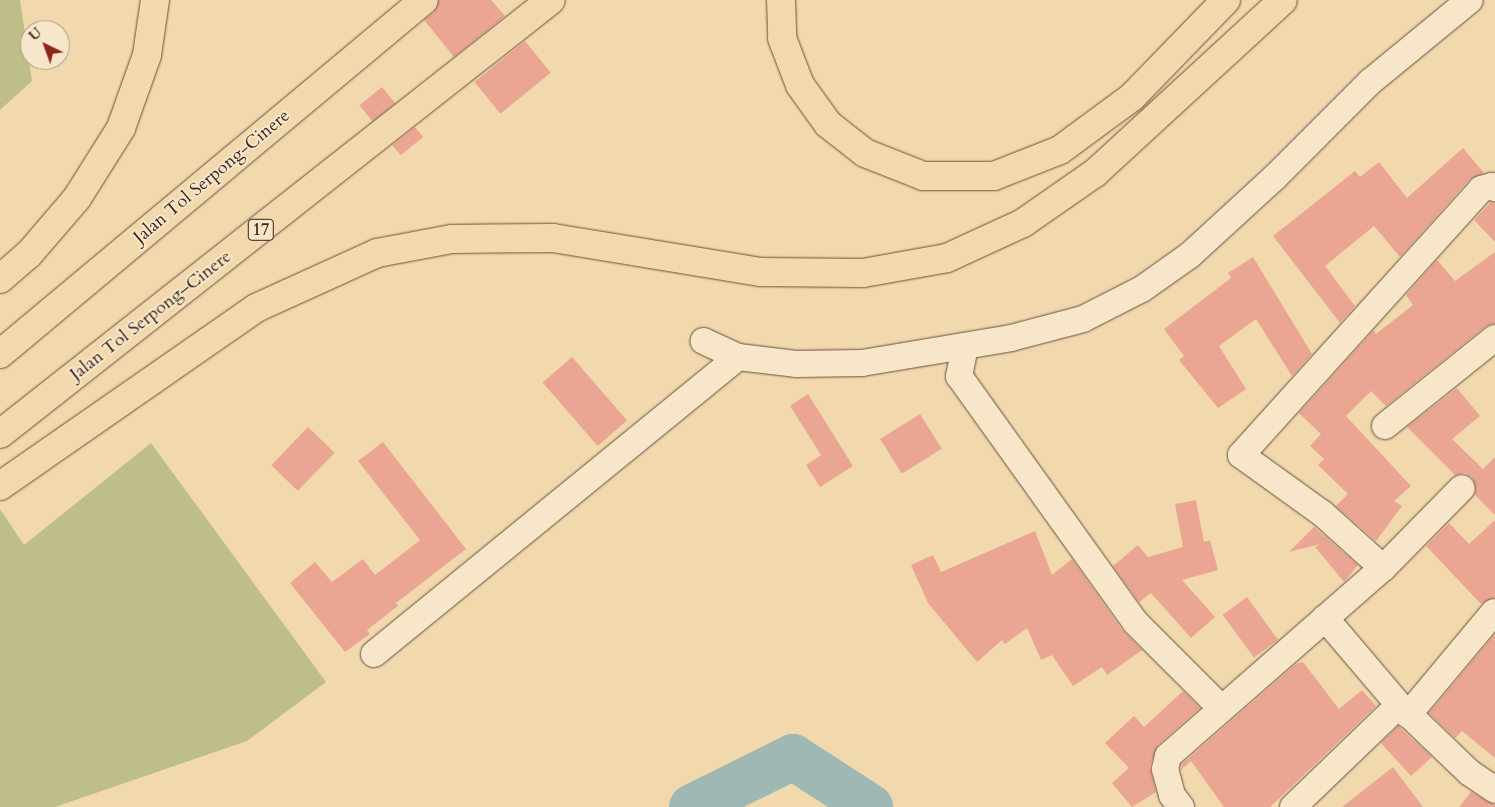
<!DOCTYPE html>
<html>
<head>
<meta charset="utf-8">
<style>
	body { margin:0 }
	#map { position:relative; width:1495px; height:807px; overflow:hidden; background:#f2d9ad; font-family:Cardo,serif }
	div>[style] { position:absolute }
	.green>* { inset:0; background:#bdbe88 }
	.river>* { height:46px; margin:-23px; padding:0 23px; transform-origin:23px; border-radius:23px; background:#9fb8b4 }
	.building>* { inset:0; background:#eaa693; transform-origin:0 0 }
	.roads { filter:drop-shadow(0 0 1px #68503e) drop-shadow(0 0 1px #68503e) }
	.minor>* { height:26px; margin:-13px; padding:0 13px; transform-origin:13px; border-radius:13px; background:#f7e6ca }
	.highway>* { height:28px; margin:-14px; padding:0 14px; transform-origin:14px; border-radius:14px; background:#f2d9ad }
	span { translate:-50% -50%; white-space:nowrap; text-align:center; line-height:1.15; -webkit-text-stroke:4px #f7e6ca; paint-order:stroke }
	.shield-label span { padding:1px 4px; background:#f7e6ca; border:1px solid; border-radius:4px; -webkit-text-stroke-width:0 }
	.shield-label { font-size:16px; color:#3a2219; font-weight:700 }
	.street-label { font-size:18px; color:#3a2219 }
	.north { position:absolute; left:20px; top:20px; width:50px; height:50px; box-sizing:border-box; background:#f7e6ca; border:1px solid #ab9883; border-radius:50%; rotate:318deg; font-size:14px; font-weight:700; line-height:20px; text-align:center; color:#3a2219 }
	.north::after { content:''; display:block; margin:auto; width:18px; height:22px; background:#8f2418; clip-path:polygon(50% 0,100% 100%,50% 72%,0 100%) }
</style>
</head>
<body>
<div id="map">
	<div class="green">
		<i style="clip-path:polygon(0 0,20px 0,32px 81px,0 110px)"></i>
		<i style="clip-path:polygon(151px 443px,326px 682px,247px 741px,55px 807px,0 807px,0 509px,24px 545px)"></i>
	</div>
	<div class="river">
		<i style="left:692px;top:807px;width:113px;rotate:-26.3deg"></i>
		<i style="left:793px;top:757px;width:92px;rotate:33deg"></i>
	</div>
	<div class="building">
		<i style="clip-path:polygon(439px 0,491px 0,505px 16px,454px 57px,424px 20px,434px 12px)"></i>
		<i style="left:525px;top:41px;width:41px;height:65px;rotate:51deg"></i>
		<i style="left:382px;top:87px;width:21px;height:29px;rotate:51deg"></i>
		<i style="left:415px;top:127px;width:13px;height:29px;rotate:51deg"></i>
		<i style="clip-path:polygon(1463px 148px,1484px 173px,1470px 179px,1400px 257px,1374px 226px,1325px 266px,1355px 306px,1340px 323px,1273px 236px,1355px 171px,1360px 177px,1379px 162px,1407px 198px)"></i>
		<i style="clip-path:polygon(1491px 202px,1495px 203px,1495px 242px,1474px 220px)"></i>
		<i style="clip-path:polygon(1495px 252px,1495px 323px,1486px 326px,1386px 406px,1371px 391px,1346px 416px,1411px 486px,1394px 501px,1402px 506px,1376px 541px,1336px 506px,1348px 494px,1318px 465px,1324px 459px,1310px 446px,1321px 434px,1299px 413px,1374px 330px,1376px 334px,1413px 305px,1406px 295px,1437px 260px,1455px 281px)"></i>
		<i style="clip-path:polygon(1253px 257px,1312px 354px,1292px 376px,1256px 319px,1219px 346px,1246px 389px,1218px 408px,1179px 360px,1184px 356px,1164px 329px,1231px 278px,1228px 273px)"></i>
		<i style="left:572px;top:357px;width:84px;height:39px;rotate:49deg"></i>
		<i style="clip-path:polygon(1457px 388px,1480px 416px,1452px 439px,1483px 469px,1495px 457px,1495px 515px,1475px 495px,1473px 478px,1465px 473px,1455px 475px,1407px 427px)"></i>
		<i style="clip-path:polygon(808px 394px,853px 466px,820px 487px,806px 465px,821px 455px,790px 406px)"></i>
		<i style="left:920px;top:414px;width:41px;height:47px;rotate:58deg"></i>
		<i style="left:308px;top:427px;width:37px;height:53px;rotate:44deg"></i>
		<i style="clip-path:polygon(383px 442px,466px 549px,396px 603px,398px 606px,367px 630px,370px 634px,345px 652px,290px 583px,315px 562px,332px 582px,363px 559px,375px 575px,420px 540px,358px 461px)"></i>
		<i style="clip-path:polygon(1196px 500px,1204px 542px,1210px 540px,1218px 570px,1182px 580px,1215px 617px,1191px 638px,1151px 593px,1139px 602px,1113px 566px,1138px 545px,1148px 557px,1183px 547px,1175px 504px)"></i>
		<i style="clip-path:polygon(1495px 520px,1495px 597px,1481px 604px,1426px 546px,1449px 523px,1469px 544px)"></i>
		<i style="clip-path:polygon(1314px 527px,1358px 565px,1344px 582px,1315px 547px,1320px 544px,1289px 552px)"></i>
		<i style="clip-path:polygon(1035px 531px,1052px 575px,1072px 559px,1123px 631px,1142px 650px,1107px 675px,1102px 667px,1073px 686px,1052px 655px,1041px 660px,1027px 628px,1005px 644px,1002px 640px,977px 662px,928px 603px,911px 565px,933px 555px,941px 572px)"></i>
		<i style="left:1247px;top:597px;width:53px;height:30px;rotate:54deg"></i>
		<i style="clip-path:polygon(1495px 634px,1495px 758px,1462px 731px,1455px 738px,1429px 713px)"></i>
		<i style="clip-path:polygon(1303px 662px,1339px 709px,1362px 690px,1376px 706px,1270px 807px,1224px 807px,1191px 761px,1181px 770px,1182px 764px,1296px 664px)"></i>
		<i style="clip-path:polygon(1183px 691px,1200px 708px,1158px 745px,1150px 766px,1156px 792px,1132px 807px,1112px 783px,1129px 768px,1105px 743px,1134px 716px,1144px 727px)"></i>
		<i style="clip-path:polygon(1398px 726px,1432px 757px,1411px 776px,1381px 743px)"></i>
		<i style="clip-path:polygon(1393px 767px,1423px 807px,1342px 807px)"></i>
		<i style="clip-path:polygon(1471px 792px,1495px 805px,1495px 807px,1459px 807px)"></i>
	</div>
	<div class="roads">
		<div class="minor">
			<i style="left:965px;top:346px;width:31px;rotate:101deg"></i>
			<i style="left:959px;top:376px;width:302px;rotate:54.4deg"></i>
			<i style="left:1135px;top:622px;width:122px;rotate:45deg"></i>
			<i style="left:738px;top:357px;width:58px;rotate:6.9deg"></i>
			<i style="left:796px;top:364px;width:66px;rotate:-0.9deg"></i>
			<i style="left:862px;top:363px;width:151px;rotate:-9.5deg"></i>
			<i style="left:1011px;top:338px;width:74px;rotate:-14.8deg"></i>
			<i style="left:1083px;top:319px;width:66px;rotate:-27deg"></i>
			<i style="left:1142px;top:289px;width:59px;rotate:-35.3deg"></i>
			<i style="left:1190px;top:255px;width:114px;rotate:-42.5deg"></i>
			<i style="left:1274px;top:178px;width:136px;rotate:-45deg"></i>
			<i style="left:1370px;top:82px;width:129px;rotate:-39.4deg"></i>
			<i style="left:1385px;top:426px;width:141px;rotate:-38.7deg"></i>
			<i style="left:1383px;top:568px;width:81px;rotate:-138deg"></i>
			<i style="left:1323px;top:514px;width:101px;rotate:-144.3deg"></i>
			<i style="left:1241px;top:455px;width:358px;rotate:-47.9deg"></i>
			<i style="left:1481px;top:189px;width:11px;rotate:-15deg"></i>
			<i style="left:1492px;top:186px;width:4px;rotate:34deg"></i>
			<i style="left:1325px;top:618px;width:114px;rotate:49.6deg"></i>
			<i style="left:374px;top:654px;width:470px;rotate:-39.2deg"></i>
			<i style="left:738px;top:357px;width:38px;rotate:-155deg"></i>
			<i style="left:1408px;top:715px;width:134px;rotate:-50.1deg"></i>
			<i style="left:1181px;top:807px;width:15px;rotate:-127deg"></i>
			<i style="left:1172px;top:795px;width:27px;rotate:-105deg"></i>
			<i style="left:1165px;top:769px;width:13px;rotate:-77deg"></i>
			<i style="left:1168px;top:756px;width:286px;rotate:-41.2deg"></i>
			<i style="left:1383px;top:568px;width:112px;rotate:-45.4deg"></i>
			<i style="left:1293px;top:807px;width:147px;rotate:-43.9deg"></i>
			<i style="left:1399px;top:705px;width:98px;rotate:43.8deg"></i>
			<i style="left:1470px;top:773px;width:30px;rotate:34deg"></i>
		</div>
		<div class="highway">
			<i style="left:781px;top:0;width:38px;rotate:88deg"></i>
			<i style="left:782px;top:38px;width:50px;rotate:69deg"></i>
			<i style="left:800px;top:85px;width:48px;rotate:54.3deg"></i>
			<i style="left:828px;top:124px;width:47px;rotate:38.1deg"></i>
			<i style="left:865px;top:153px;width:62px;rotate:21.6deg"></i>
			<i style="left:923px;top:176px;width:71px"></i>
			<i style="left:994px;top:176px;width:71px;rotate:-21.5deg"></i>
			<i style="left:1060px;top:150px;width:89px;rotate:-36.4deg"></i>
			<i style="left:1132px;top:97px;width:135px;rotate:-45.9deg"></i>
			<i style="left:0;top:279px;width:38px;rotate:-41deg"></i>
			<i style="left:29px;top:254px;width:74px;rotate:-49.4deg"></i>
			<i style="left:77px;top:198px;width:83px;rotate:-57.8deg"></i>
			<i style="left:121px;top:128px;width:77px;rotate:-70.4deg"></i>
			<i style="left:147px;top:55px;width:56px;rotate:-81.7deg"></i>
			<i style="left:0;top:354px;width:552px;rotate:-39.86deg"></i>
			<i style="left:0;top:434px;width:701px;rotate:-38.23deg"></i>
			<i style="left:0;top:486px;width:312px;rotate:-34.8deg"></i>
			<i style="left:256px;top:308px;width:133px;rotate:-24.4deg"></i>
			<i style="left:377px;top:253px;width:76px;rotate:-10.6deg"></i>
			<i style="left:452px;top:239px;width:101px;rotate:-0.6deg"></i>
			<i style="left:553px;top:238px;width:211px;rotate:9.3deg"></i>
			<i style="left:761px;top:272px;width:102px;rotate:0.6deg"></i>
			<i style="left:863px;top:273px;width:85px;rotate:-10.1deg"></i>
			<i style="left:947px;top:258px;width:84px;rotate:-24.7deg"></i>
			<i style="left:1023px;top:223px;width:88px;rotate:-34.8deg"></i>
			<i style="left:1095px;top:173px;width:255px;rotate:-42.6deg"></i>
		</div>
	</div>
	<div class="shield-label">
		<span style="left:261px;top:230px">17</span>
	</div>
	<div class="street-label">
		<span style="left:212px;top:177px;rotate:-40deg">Jalan Tol Serpong-Cinere</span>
		<span style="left:151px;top:316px;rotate:-38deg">Jalan Tol Serpong–Cinere</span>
	</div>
	<div class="north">U</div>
</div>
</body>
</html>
